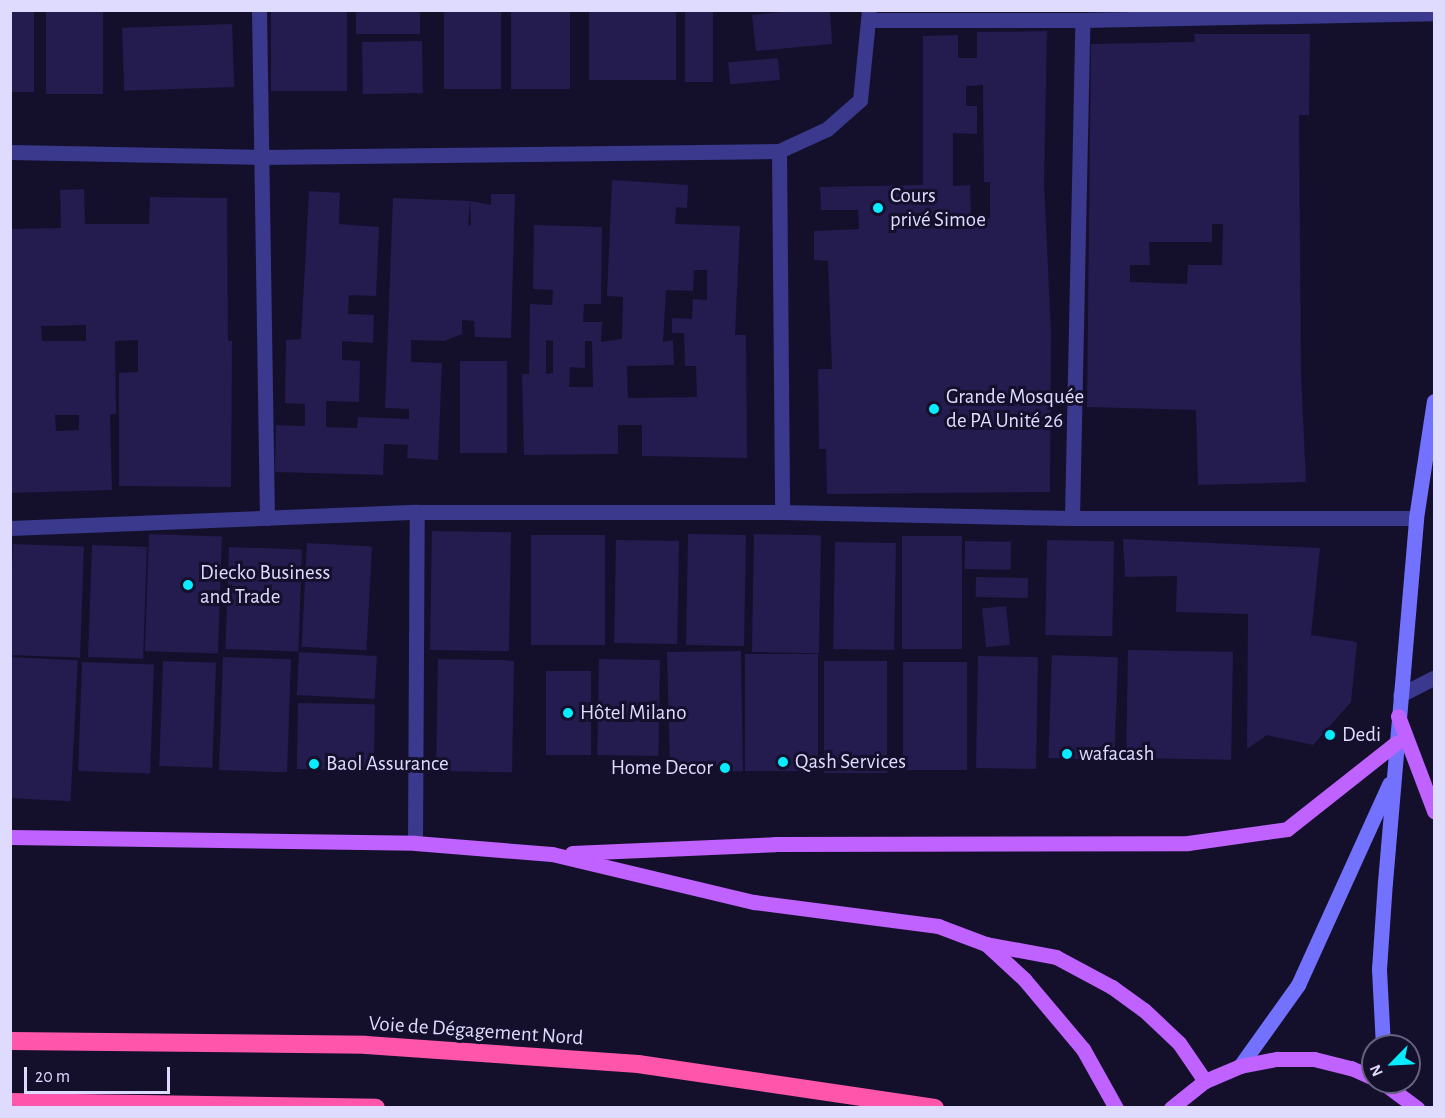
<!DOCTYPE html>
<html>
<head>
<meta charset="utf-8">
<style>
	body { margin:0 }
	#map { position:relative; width:1445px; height:1118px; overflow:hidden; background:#14102c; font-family:"Alegreya Sans",sans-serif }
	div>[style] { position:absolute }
	.building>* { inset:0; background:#241b4e; transform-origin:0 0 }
	.street>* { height:15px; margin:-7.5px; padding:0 7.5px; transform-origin:7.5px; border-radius:7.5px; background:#3a398d }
	.secondary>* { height:15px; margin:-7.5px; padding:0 7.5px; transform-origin:7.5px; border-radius:7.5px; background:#7272ff }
	.primary>* { height:15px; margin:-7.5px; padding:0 7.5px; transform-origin:7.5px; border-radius:7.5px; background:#c062ff }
	.highway>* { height:18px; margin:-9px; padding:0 9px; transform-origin:9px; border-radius:9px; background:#ff56ac }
	.dots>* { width:16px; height:16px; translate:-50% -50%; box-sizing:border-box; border:3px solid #14102c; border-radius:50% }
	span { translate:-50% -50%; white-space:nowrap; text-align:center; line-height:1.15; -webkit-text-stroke:6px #14102c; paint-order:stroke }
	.poi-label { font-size:21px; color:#dedbff }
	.left { translate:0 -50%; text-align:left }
	.right { translate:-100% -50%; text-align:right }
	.street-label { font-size:21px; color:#dedbff }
	.frame { position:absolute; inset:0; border:12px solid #dedbff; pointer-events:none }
	.north { position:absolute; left:1361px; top:1034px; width:60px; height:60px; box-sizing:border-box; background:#14102c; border:2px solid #656180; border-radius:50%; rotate:246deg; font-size:16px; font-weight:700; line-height:24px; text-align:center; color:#dedbff }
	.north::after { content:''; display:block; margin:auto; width:21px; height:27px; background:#07edff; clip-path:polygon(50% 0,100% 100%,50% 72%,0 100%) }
	.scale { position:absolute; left:24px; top:1067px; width:146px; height:27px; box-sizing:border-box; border:3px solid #dedbff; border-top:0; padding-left:8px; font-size:18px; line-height:21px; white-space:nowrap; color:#dedbff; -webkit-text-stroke:4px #14102c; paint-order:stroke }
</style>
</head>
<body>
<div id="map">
	<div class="building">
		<i style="left:10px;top:10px;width:24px;height:82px"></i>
		<i style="left:46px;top:10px;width:57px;height:84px"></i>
		<i style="left:271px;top:10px;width:76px;height:81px"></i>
		<i style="left:356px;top:10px;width:64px;height:24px"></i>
		<i style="left:444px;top:10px;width:57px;height:79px"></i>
		<i style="left:511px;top:10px;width:59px;height:79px"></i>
		<i style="left:589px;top:10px;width:87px;height:70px"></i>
		<i style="left:685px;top:10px;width:28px;height:72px"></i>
		<i style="clip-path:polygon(799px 10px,830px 10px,832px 44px,756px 51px,752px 15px)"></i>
		<i style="left:232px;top:24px;width:63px;height:110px;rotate:88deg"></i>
		<i style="clip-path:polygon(evenodd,1047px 31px,1044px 182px,1051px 334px,1050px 492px,827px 494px,826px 449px,819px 449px,818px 369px,832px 369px,828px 261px,814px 260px,814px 231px,859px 229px,858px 210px,821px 210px,820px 187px,923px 185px,923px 36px,958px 35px,958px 58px,977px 58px,977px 32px,1047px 31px,983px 85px,984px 182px,990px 182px,990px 218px,971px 218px,970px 185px,953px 186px,953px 133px,977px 134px,977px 106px,966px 106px,966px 86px,983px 85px)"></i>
		<i style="clip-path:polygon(evenodd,1194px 34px,1310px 34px,1309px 115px,1299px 115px,1301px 375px,1306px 482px,1198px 485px,1196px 410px,1087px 407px,1091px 44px,1195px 42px,1194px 34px,1212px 224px,1223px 224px,1222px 265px,1188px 265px,1187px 284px,1130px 282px,1130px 265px,1150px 265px,1149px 242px,1212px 242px,1212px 224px)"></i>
		<i style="left:422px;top:41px;width:52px;height:60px;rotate:89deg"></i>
		<i style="left:778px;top:58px;width:22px;height:50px;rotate:85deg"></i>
		<i style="clip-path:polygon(evenodd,612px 180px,688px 185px,687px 208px,676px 207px,675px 224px,740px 226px,735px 335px,746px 335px,747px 458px,642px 456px,642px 425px,618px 425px,618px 454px,524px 455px,522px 374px,529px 374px,530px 304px,552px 305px,553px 290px,533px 289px,534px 225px,602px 227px,601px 304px,584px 304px,583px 322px,602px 322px,601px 342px,622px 339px,623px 297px,607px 296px,612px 180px,694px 270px,707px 270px,707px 300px,693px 299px,692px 319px,672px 318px,672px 333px,684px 333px,685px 366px,696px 366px,697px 397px,628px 398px,627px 366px,674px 365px,673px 340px,663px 342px,666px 290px,693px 291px,694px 270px,612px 180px,546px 340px,553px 341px,553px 373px,546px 374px,546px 340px,612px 180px,585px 341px,592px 341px,593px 387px,569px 387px,570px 367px,585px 368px,585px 341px)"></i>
		<i style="clip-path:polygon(evenodd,84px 189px,85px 224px,149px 224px,150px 197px,227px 198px,228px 341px,232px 341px,231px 487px,119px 486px,119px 373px,138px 372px,138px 340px,115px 341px,116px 414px,110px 414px,112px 490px,10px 493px,10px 229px,61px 228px,60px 190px,84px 189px,86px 325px,86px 341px,42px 341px,41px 326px,86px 325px,84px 189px,55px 415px,79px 415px,79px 430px,56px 431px,55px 415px)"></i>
		<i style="clip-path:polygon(309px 191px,340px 193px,339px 224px,379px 227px,376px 296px,349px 295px,348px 314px,374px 315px,373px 343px,342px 341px,342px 360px,360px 361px,359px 402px,326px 401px,326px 427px,357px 428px,358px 417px,409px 419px,409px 409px,385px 408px,393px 198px,470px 201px,468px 225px,471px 226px,470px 201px,491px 205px,491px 194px,515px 194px,511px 338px,475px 337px,474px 321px,462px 320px,462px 334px,444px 341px,411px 340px,411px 362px,442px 363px,438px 460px,407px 458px,408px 445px,384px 444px,383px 475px,275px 472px,276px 425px,305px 426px,305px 404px,285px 403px,286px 340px,301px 339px)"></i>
		<i style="left:460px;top:361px;width:47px;height:92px"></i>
		<i style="left:432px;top:531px;width:79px;height:119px;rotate:1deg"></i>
		<i style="left:149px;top:534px;width:73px;height:117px;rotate:2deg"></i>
		<i style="left:688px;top:534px;width:58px;height:111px;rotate:1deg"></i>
		<i style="left:754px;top:534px;width:67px;height:118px;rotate:1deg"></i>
		<i style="left:531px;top:535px;width:74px;height:110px"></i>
		<i style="left:902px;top:536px;width:60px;height:113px"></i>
		<i style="clip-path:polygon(1123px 539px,1320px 548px,1311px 635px,1357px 642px,1351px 702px,1313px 745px,1267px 735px,1247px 749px,1248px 614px,1176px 612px,1177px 576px,1125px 577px)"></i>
		<i style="left:616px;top:540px;width:63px;height:103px;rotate:1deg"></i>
		<i style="left:1047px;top:540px;width:67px;height:95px;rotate:1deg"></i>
		<i style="left:965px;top:541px;width:46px;height:28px;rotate:1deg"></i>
		<i style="left:835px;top:542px;width:61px;height:107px;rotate:1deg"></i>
		<i style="left:307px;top:543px;width:65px;height:104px;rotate:3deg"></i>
		<i style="left:13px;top:544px;width:71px;height:111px;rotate:2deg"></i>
		<i style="left:92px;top:545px;width:55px;height:112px;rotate:2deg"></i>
		<i style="left:229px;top:547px;width:73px;height:102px;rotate:2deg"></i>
		<i style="left:976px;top:577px;width:52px;height:20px;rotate:1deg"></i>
		<i style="left:1006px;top:606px;width:39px;height:24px;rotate:84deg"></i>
		<i style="left:1128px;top:650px;width:105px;height:108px;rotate:1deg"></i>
		<i style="clip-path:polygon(741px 651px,743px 771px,718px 772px,717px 765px,670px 765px,667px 652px)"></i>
		<i style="left:299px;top:652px;width:78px;height:43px;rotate:3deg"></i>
		<i style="left:745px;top:654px;width:73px;height:117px"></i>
		<i style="left:1052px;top:655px;width:66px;height:103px;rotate:2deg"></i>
		<i style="left:978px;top:656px;width:60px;height:112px;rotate:1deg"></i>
		<i style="left:10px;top:657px;width:68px;height:141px;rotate:3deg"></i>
		<i style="left:223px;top:657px;width:68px;height:113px;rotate:2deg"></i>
		<i style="left:438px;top:659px;width:76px;height:112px;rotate:1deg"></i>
		<i style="left:599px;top:659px;width:61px;height:96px;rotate:1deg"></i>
		<i style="left:163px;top:661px;width:53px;height:105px;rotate:2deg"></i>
		<i style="left:824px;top:661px;width:63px;height:112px"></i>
		<i style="left:82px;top:662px;width:72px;height:109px;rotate:2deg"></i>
		<i style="left:903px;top:662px;width:64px;height:108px"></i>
		<i style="left:546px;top:671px;width:45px;height:84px"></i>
		<i style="left:298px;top:703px;width:77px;height:66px;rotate:1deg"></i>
	</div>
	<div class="street">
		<i style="left:259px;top:10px;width:508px;rotate:89.1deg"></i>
		<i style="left:869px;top:20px;width:213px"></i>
		<i style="left:1082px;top:20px;width:352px;rotate:-1.1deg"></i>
		<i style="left:779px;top:151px;width:361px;rotate:89.5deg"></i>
		<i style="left:10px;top:152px;width:250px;rotate:1.1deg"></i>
		<i style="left:260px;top:157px;width:519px;rotate:-0.66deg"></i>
		<i style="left:779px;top:151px;width:53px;rotate:-24.6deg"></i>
		<i style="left:827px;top:129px;width:44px;rotate:-41.3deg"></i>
		<i style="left:860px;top:100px;width:90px;rotate:-84.3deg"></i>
		<i style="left:1072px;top:518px;width:498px;rotate:-88.8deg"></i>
		<i style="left:10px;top:528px;width:407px;rotate:-2.3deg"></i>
		<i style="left:417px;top:512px;width:365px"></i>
		<i style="left:782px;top:512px;width:290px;rotate:1.2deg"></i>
		<i style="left:1072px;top:518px;width:344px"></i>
		<i style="left:1400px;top:695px;width:38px;rotate:-27deg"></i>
		<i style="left:415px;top:843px;width:331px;rotate:-89.7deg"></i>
	</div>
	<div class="secondary">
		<i style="left:1383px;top:1046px;width:77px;rotate:-93deg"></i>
		<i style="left:1379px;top:969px;width:87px;rotate:-86.1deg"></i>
		<i style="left:1385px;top:882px;width:365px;rotate:-85.1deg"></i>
		<i style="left:1416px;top:518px;width:118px;rotate:-81.3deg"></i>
		<i style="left:1240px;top:1066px;width:100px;rotate:-54.4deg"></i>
		<i style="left:1298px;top:985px;width:221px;rotate:-65.6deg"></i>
	</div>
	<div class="primary">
		<i style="left:1398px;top:716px;width:102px;rotate:69.2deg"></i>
		<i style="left:10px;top:837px;width:405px;rotate:0.8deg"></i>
		<i style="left:415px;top:843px;width:137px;rotate:4.6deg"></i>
		<i style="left:552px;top:854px;width:208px;rotate:13.4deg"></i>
		<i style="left:754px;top:902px;width:186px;rotate:7.4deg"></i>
		<i style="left:938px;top:926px;width:51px;rotate:20.6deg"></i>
		<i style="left:986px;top:944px;width:71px;rotate:10.5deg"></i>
		<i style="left:1056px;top:957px;width:64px;rotate:28.2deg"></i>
		<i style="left:1112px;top:987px;width:39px;rotate:36deg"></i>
		<i style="left:1144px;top:1010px;width:48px;rotate:43.3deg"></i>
		<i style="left:1179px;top:1043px;width:46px;rotate:55.6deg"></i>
		<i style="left:572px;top:853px;width:203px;rotate:-2.5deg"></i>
		<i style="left:775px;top:844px;width:413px;rotate:-0.1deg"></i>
		<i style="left:1188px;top:843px;width:100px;rotate:-8deg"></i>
		<i style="left:1287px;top:829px;width:139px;rotate:-38.3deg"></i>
		<i style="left:986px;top:944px;width:52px;rotate:42.6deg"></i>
		<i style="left:1024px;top:979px;width:92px;rotate:49.9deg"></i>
		<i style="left:1083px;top:1049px;width:68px;rotate:60.8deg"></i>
		<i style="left:1382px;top:1082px;width:44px;rotate:36.6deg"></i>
		<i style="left:1171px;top:1108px;width:43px;rotate:-38.5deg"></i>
		<i style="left:1205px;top:1081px;width:38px;rotate:-23deg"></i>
		<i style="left:1240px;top:1066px;width:38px;rotate:-11deg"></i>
		<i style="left:1277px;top:1059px;width:37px"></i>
		<i style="left:1314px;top:1059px;width:38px;rotate:14deg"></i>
		<i style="left:1351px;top:1068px;width:24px;rotate:24deg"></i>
	</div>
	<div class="highway">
		<i style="left:10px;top:1041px;width:356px;rotate:0.6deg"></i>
		<i style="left:366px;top:1045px;width:273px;rotate:4deg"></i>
		<i style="left:638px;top:1064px;width:300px;rotate:8.4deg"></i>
		<i style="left:10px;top:1102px;width:366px;rotate:0.9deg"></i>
	</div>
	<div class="dots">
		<i style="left:878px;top:208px;background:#07edff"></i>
		<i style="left:934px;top:409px;background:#07edff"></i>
		<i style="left:188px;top:585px;background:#07edff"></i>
		<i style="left:568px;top:713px;background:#07edff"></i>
		<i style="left:1330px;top:735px;background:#07edff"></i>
		<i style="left:1067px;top:754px;background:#07edff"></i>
		<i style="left:783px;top:762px;background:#07edff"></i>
		<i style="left:314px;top:764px;background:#07edff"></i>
		<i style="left:725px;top:768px;background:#07edff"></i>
	</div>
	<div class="poi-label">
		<span class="left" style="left:890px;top:208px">Cours<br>privé Simoe</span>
		<span class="left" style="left:946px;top:409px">Grande Mosquée<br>de PA Unité 26</span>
		<span class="left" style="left:200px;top:585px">Diecko Business<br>and Trade</span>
		<span class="left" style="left:580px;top:713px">Hôtel Milano</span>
		<span class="left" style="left:1342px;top:735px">Dedi</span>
		<span class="left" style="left:1079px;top:754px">wafacash</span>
		<span class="left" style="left:795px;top:762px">Qash Services</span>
		<span class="left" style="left:326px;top:764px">Baol Assurance</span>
		<span class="right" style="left:713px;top:768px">Home Decor</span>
	</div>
	<div class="street-label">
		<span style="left:476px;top:1031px;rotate:4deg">Voie de Dégagement Nord</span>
	</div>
	<div class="frame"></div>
	<div class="north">N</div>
	<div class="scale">20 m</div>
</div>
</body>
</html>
